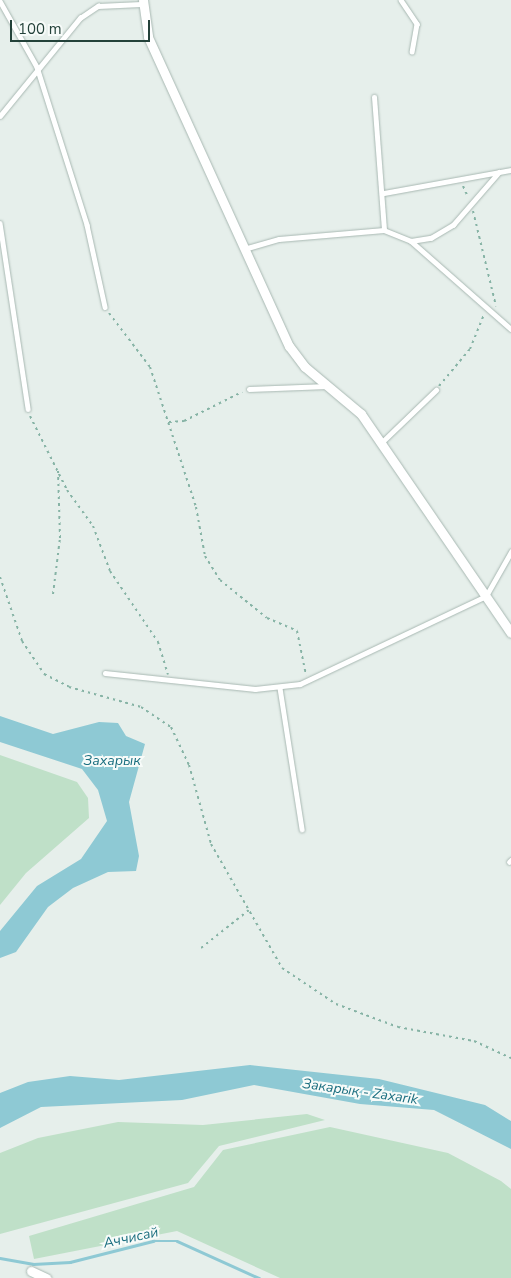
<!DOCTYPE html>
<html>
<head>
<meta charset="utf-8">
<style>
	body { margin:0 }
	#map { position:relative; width:511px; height:1278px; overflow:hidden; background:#e6efeb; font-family:"Nunito Sans",sans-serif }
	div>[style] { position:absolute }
	.green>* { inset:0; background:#bfe0c8 }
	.water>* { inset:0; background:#8ec9d4 }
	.stream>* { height:2.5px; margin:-1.25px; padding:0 1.25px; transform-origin:1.25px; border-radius:1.25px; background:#8ec9d4 }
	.path>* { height:2px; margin-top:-1px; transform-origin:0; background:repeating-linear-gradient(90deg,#86b3a5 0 2.5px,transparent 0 6.5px) }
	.roads { filter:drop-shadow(0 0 1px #a8b8b2) drop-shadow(0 0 1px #a8b8b2) }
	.service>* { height:4.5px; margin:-2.25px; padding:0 2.25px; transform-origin:2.25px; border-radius:2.25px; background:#fff }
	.minor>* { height:9px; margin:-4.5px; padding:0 4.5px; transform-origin:4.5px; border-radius:4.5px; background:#fff }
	span { translate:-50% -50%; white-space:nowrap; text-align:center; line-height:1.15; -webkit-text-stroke:4px #f7fbf9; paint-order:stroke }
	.water-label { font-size:14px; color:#1c6f80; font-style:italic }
	.scale { position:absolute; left:10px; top:20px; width:140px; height:22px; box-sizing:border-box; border:2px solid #24423a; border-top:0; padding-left:6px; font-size:15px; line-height:18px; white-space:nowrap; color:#24423a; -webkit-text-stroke:4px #f7fbf9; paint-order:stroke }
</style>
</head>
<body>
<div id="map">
	<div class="green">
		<i style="clip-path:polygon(0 755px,77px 782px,88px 798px,89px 818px,26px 873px,0 905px)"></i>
		<i style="clip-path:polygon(307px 1114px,325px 1120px,219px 1146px,188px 1183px,0 1234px,0 1153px,38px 1138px,118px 1122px,203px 1125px)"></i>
		<i style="clip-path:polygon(330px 1127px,448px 1153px,501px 1181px,511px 1189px,511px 1278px,280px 1278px,177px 1231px,34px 1259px,29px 1236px,194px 1187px,223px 1150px)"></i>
	</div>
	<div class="water">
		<i style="clip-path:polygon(0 716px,53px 734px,99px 722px,118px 723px,126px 736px,145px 744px,129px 802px,139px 856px,136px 871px,108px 872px,73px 888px,48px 907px,16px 952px,0 958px,0 931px,37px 886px,81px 859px,107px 821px,98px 790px,82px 769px,0 742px)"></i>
		<i style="clip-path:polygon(250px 1065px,379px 1079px,485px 1105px,511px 1121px,511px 1149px,434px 1110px,360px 1104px,254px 1085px,182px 1100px,41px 1107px,0 1128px,0 1093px,28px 1082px,70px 1076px,119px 1080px)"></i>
	</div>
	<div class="stream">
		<i style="left:0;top:1258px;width:34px;rotate:10deg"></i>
		<i style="left:33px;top:1264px;width:37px;rotate:-3deg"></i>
		<i style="left:70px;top:1262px;width:86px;rotate:-14.2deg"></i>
		<i style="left:153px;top:1241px;width:24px"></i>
		<i style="left:177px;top:1241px;width:90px;rotate:24.3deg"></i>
	</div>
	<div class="path">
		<i style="left:463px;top:186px;width:12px;rotate:66deg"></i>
		<i style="left:473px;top:211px;width:98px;rotate:76.4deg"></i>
		<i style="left:109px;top:313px;width:68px;rotate:52.8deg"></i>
		<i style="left:150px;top:367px;width:147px;rotate:71.8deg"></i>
		<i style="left:196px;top:507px;width:50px;rotate:79.6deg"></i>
		<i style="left:205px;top:556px;width:28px;rotate:58deg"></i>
		<i style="left:220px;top:580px;width:60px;rotate:39deg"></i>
		<i style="left:267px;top:618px;width:33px;rotate:23deg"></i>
		<i style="left:297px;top:631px;width:45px;rotate:78.4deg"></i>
		<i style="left:439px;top:386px;width:48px;rotate:-50deg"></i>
		<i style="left:470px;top:349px;width:38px;rotate:-68deg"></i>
		<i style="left:30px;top:416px;width:83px;rotate:63.4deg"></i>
		<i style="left:67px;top:490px;width:44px;rotate:54.2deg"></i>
		<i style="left:93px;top:526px;width:48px;rotate:69.3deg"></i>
		<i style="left:110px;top:571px;width:86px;rotate:55.9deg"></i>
		<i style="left:158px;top:642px;width:34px;rotate:73deg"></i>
		<i style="left:169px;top:422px;width:15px;rotate:-4deg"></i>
		<i style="left:184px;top:421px;width:65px;rotate:-26.6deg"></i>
		<i style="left:0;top:577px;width:68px;rotate:71deg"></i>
		<i style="left:22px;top:641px;width:40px;rotate:56deg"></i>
		<i style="left:44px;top:674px;width:28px;rotate:27deg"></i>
		<i style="left:69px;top:687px;width:75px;rotate:15.5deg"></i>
		<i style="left:141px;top:707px;width:36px;rotate:34deg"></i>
		<i style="left:171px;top:727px;width:42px;rotate:64.7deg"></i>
		<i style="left:189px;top:765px;width:82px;rotate:74.4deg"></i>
		<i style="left:211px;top:844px;width:143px;rotate:60.2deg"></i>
		<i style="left:282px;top:968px;width:65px;rotate:33.7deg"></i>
		<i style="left:336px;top:1004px;width:66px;rotate:20.4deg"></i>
		<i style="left:398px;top:1027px;width:77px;rotate:10.4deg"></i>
		<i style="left:474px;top:1041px;width:41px;rotate:24.7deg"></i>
		<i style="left:53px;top:594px;width:56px;rotate:-82.9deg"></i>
		<i style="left:60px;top:538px;width:68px;rotate:-91.7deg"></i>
		<i style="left:201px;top:948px;width:61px;rotate:-38.4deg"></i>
	</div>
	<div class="roads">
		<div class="service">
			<i style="left:401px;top:0;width:29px;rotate:56deg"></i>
			<i style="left:417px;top:24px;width:28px;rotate:100deg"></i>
			<i style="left:0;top:1px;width:76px;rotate:60.7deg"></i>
			<i style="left:37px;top:67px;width:166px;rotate:72.4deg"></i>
			<i style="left:87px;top:225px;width:84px;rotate:77.6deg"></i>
			<i style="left:0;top:116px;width:127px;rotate:-50.8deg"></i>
			<i style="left:80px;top:18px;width:22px;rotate:-34deg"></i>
			<i style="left:98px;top:6px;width:43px;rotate:-2.7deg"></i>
			<i style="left:384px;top:193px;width:129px;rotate:-10.3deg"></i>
			<i style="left:0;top:223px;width:188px;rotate:81.4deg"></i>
			<i style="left:384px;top:230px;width:29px;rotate:22deg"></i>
			<i style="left:411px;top:241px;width:133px;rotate:41.3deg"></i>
			<i style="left:411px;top:241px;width:20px;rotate:-9deg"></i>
			<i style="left:431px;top:238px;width:26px;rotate:-31deg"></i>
			<i style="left:453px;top:225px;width:70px;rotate:-49deg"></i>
			<i style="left:244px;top:249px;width:36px;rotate:-16deg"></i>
			<i style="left:279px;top:239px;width:105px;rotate:-4.9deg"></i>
			<i style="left:384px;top:230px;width:133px;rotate:-94.3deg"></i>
			<i style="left:249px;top:389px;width:78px;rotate:-2.2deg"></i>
			<i style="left:382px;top:442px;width:75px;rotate:-43.9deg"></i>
			<i style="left:105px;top:673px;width:151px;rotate:6.1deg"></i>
			<i style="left:255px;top:689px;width:45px;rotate:-6.3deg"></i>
			<i style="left:300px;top:684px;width:206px;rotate:-25.3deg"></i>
			<i style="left:486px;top:596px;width:51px;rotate:-60.4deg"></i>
			<i style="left:280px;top:688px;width:143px;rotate:81.1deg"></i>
			<i style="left:509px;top:862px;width:3px;rotate:-45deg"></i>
		</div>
		<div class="minor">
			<i style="left:143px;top:0;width:37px;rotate:82deg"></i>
			<i style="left:148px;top:37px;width:340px;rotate:65.5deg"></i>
			<i style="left:289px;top:346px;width:26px;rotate:53deg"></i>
			<i style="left:305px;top:367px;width:73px;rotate:40deg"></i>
			<i style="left:361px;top:414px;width:265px;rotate:55.6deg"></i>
			<i style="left:31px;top:1271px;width:17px;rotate:25deg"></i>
		</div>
	</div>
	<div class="water-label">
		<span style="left:112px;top:761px">Захарык</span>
		<span style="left:360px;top:1092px;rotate:8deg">Закарық - Zaxarik</span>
		<span style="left:131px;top:1238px;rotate:-12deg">Аччисай</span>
	</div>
	<div class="scale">100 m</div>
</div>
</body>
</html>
